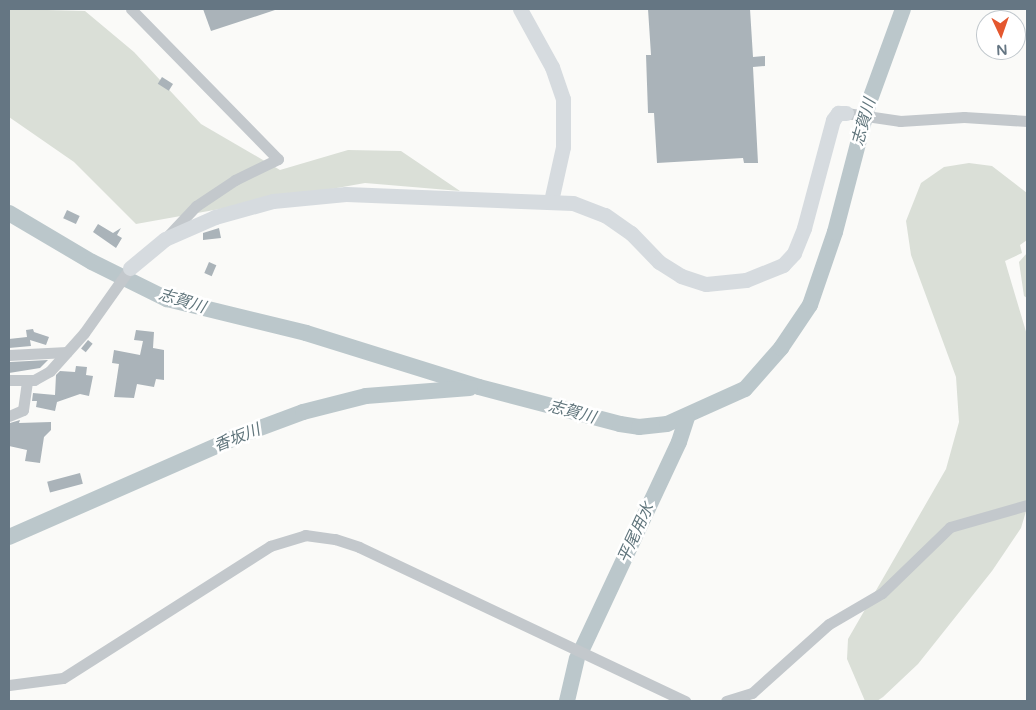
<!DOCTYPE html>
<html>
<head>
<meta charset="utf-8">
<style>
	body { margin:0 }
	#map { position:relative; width:1036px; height:710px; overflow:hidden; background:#fafaf8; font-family:"Varela Round","Noto Sans JP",sans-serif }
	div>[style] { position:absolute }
	.green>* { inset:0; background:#dadfd7 }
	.river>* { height:16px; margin:-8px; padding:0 8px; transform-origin:8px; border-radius:8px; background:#bbc7cb }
	.building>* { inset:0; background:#aab3b9; transform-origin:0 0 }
	.street>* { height:11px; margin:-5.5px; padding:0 5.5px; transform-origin:5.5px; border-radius:5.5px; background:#c3c8cc }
	.secondary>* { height:15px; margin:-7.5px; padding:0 7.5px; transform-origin:7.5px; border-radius:7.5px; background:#d6dbdf }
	span { translate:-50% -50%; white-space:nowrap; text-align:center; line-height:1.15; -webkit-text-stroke:5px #fff; paint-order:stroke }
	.water-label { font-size:16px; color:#60757c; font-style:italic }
	.frame { position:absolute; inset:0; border:10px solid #657683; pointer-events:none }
	.north { position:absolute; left:976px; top:10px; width:50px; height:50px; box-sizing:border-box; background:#fff; border:1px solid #c1c8cd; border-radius:50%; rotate:177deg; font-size:14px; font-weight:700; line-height:20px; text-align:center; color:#657683 }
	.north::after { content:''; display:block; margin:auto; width:18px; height:22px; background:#e4572e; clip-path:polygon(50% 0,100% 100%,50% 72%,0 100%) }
</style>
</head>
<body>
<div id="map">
	<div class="green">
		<i style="clip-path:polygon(9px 9px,85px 11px,134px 52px,201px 124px,280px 170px,348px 150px,401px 151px,460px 191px,365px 183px,136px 224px,74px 162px,9px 117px)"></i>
		<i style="clip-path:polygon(969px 163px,992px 166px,1027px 193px,1027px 240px,1020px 245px,1022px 253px,1005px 261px,1027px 335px,1027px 508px,1021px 528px,992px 571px,918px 664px,883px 697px,877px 701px,865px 701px,847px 659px,848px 639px,946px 469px,959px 422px,956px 377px,911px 255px,906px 221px,921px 183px,944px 167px)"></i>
		<i style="clip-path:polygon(1027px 253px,1027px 298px,1024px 296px,1019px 262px)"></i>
	</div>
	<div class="river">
		<i style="left:9px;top:213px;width:96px;rotate:30.6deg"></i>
		<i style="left:92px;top:262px;width:84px;rotate:26.3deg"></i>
		<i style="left:167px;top:299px;width:143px;rotate:13.7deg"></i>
		<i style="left:306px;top:333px;width:181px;rotate:17.3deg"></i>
		<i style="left:479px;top:387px;width:146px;rotate:14.7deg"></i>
		<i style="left:620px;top:424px;width:19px;rotate:9deg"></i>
		<i style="left:639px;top:427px;width:28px;rotate:-6deg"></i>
		<i style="left:667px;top:424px;width:85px;rotate:-24.2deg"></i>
		<i style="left:745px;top:389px;width:55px;rotate:-48.7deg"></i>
		<i style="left:781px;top:348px;width:52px;rotate:-56deg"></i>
		<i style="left:810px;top:305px;width:77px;rotate:-71.1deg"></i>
		<i style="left:835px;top:232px;width:131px;rotate:-75.4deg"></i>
		<i style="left:868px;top:105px;width:102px;rotate:-70deg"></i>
		<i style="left:9px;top:537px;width:257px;rotate:-23.7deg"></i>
		<i style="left:244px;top:434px;width:63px;rotate:-20.4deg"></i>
		<i style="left:303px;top:412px;width:65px;rotate:-14.3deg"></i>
		<i style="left:366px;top:396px;width:104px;rotate:-4.4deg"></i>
		<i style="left:583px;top:647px;width:226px;rotate:-64.9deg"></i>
		<i style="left:679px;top:442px;width:25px;rotate:-72deg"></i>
		<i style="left:567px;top:701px;width:44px;rotate:-76.9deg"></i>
	</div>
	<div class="building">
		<i style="clip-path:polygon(203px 9px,275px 9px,275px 10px,211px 31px)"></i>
		<i style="clip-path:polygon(648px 9px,750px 9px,753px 57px,765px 56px,765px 66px,753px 67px,758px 163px,744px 163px,743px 158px,657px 163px,654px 113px,648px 113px,646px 55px,651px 55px)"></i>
		<i style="left:162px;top:77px;width:13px;height:8px;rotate:32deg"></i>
		<i style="left:67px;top:210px;width:14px;height:9px;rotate:25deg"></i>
		<i style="clip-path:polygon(98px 224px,113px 233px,121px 228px,117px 235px,122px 238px,116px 248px,93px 232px)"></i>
		<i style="clip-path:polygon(219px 228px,221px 238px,203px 240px,203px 233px)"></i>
		<i style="left:209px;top:262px;width:8px;height:12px;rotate:23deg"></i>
		<i style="clip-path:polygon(33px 329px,34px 332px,49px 337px,46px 345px,30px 340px,31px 346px,9px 348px,9px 339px,27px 337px,26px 330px)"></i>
		<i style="clip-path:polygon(136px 330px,154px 332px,153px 348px,164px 350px,164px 380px,156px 379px,154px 387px,137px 384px,134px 398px,114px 397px,119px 364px,112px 363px,114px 350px,140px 355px,143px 341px,134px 340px)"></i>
		<i style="left:88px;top:340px;width:6px;height:11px;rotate:39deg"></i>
		<i style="clip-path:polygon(48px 360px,40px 368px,9px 373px,10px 362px)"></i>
		<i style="clip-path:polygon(76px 366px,87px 367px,86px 375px,93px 376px,89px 396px,80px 394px,57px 402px,55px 411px,36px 407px,37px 401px,32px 401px,33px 393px,55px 395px,56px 375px,60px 371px,75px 372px)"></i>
		<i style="clip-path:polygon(20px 420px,19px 423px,51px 422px,51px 430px,44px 437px,40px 463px,25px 461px,27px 450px,9px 446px,10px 423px)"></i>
		<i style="left:80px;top:473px;width:11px;height:34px;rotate:75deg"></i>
	</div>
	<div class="street">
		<i style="left:131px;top:9px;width:210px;rotate:45.6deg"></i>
		<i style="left:278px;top:159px;width:48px;rotate:154deg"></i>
		<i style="left:235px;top:180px;width:47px;rotate:146.3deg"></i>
		<i style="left:196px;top:206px;width:45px;rotate:133.2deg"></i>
		<i style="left:846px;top:113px;width:55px;rotate:8.4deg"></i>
		<i style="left:900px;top:121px;width:64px;rotate:-3.6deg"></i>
		<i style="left:964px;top:117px;width:63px;rotate:3.6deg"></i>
		<i style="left:9px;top:355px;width:58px;rotate:-3deg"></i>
		<i style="left:9px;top:380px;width:25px"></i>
		<i style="left:34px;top:380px;width:18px;rotate:-29deg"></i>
		<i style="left:50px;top:371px;width:51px;rotate:-48.2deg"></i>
		<i style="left:84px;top:333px;width:80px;rotate:-54.7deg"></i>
		<i style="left:9px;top:416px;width:15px;rotate:-23deg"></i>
		<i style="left:23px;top:410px;width:30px;rotate:-82deg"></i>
		<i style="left:9px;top:685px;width:54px;rotate:-7.4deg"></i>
		<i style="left:63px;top:678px;width:246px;rotate:-32.5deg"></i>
		<i style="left:270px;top:546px;width:37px;rotate:-17deg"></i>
		<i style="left:305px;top:535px;width:30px;rotate:8deg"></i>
		<i style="left:335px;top:539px;width:25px;rotate:18deg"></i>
		<i style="left:359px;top:547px;width:361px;rotate:25.3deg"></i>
		<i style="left:726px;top:701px;width:27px;rotate:-17deg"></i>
		<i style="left:752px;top:693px;width:103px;rotate:-41.9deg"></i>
		<i style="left:829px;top:624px;width:61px;rotate:-30.3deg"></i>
		<i style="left:882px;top:593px;width:95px;rotate:-44.1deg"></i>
		<i style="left:950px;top:527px;width:80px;rotate:-15.9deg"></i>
	</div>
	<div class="secondary">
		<i style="left:520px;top:9px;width:66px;rotate:61.1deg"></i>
		<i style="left:552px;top:67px;width:34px;rotate:71deg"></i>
		<i style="left:563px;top:99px;width:48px;rotate:90deg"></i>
		<i style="left:563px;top:147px;width:55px;rotate:102.5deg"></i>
		<i style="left:130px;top:268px;width:45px;rotate:-39.6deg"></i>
		<i style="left:165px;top:239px;width:55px;rotate:-23.7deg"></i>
		<i style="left:215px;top:217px;width:60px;rotate:-15.4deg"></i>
		<i style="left:273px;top:201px;width:73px;rotate:-5.5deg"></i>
		<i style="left:346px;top:194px;width:227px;rotate:2.3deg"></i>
		<i style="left:573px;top:203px;width:34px;rotate:21deg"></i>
		<i style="left:605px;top:215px;width:32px;rotate:35deg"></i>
		<i style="left:631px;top:233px;width:40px;rotate:46deg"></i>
		<i style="left:659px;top:262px;width:26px;rotate:32deg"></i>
		<i style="left:681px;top:276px;width:26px;rotate:18deg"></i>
		<i style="left:706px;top:284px;width:40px;rotate:-5.7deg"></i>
		<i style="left:746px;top:280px;width:40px;rotate:-22deg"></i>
		<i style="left:783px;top:265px;width:16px;rotate:-47deg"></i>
		<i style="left:794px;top:253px;width:27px;rotate:-68deg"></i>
		<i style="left:804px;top:228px;width:112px;rotate:-75deg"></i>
		<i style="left:833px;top:120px;width:9px;rotate:-54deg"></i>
		<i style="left:838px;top:113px;width:8px"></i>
	</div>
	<div class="water-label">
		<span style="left:864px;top:122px;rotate:-74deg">志賀川</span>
		<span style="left:182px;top:301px;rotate:17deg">志賀川</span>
		<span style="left:572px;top:412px;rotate:15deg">志賀川</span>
		<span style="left:237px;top:438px;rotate:-22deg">香坂川</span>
		<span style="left:636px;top:533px;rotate:-65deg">平尾用水</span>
	</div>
	<div class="frame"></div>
	<div class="north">N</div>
</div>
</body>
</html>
